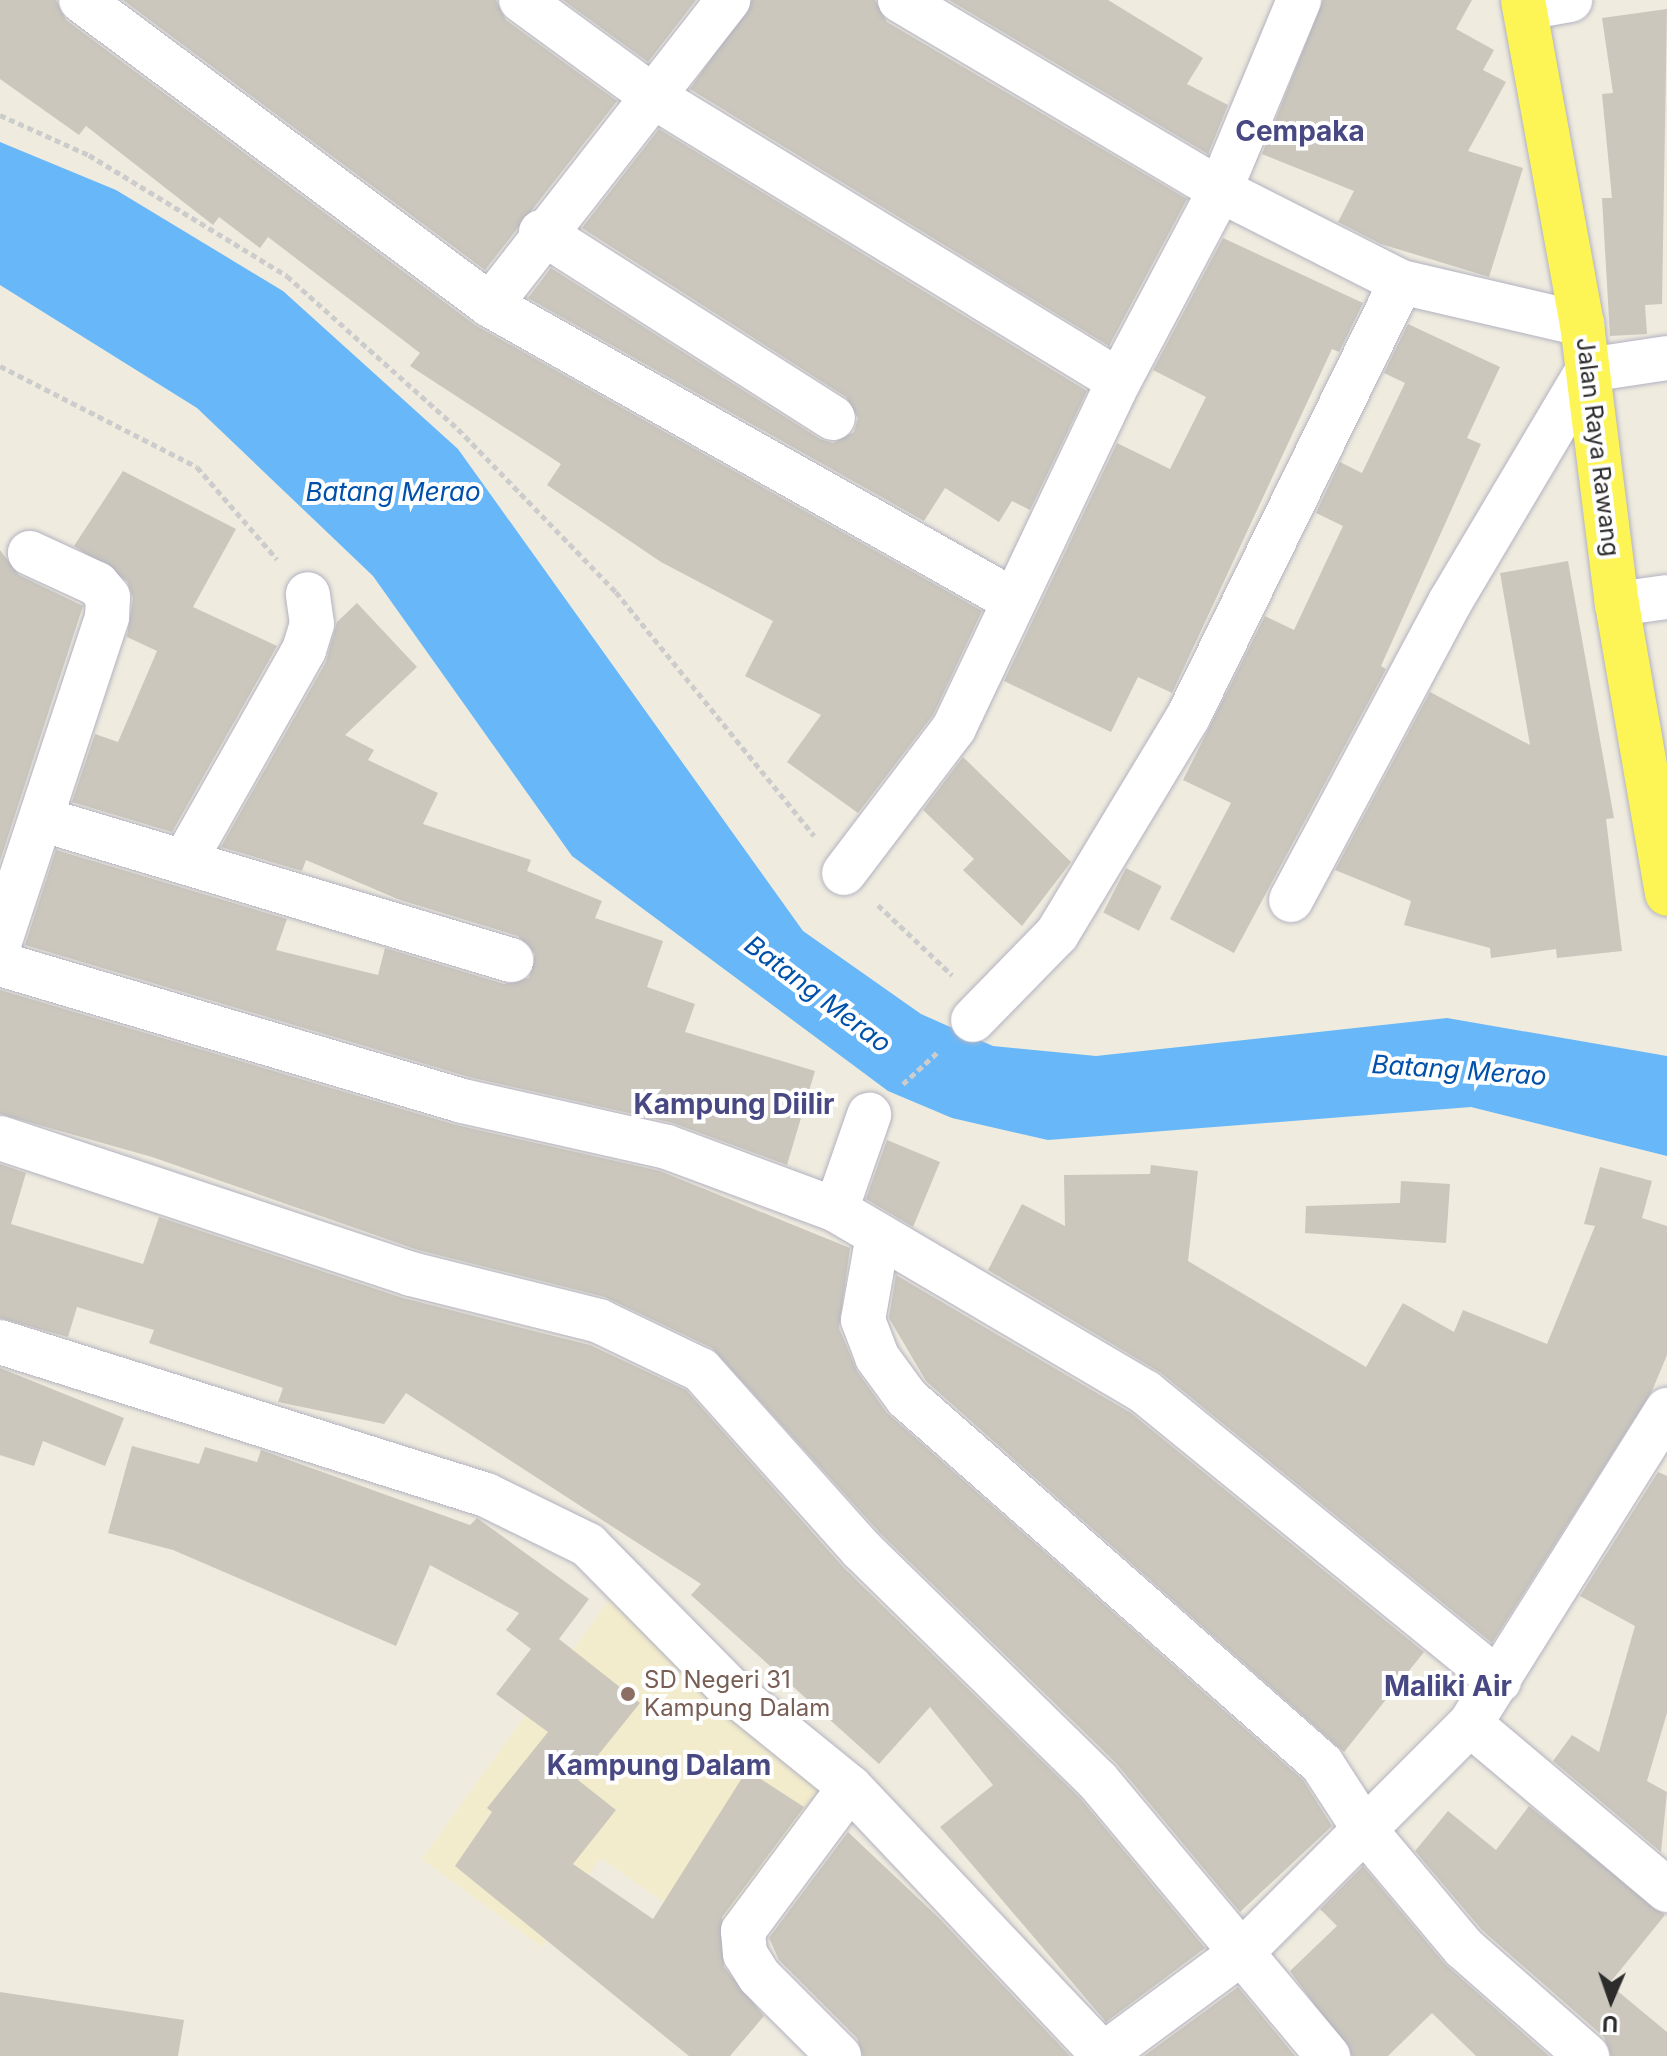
<!DOCTYPE html>
<html>
<head>
<meta charset="utf-8">
<style>
	body { margin:0 }
	#map { position:relative; width:1667px; height:2056px; overflow:hidden; background:#efebde; font-family:Inter,sans-serif }
	div>[style] { position:absolute }
	.education>* { inset:0; background:#f2eccc }
	.water>* { inset:0; background:#68b8f9 }
	.building>* { inset:0; background:#cbc7bd; transform-origin:0 0 }
	.path>* { height:5px; margin-top:-2.5px; transform-origin:0; background:repeating-linear-gradient(90deg,#ccc 0 6px,transparent 0 10px) }
	.roads { filter:drop-shadow(0 0 2px #b2b2c1) drop-shadow(0 0 2px #b2b2c1) }
	.minor>* { height:44px; margin:-22px; padding:0 22px; transform-origin:22px; border-radius:22px; background:#fff }
	.major>* { height:44px; margin:-22px; padding:0 22px; transform-origin:22px; border-radius:22px; background:#fdf555 }
	.dots>* { width:22px; height:22px; translate:-50% -50%; box-sizing:border-box; border:4px solid #fff; border-radius:50% }
	span { translate:-50% -50%; white-space:nowrap; text-align:center; line-height:1.15; -webkit-text-stroke:8px #fff; paint-order:stroke }
	.street-label { font-size:24px; color:#2c2c2c }
	.education-label { font-size:24px; color:#785e54 }
	.left { translate:0 -50%; text-align:left }
	.water-label { font-size:26px; color:#0151ab; font-style:italic }
	.quarter-label { font-size:28px; color:#484882; font-weight:700 }
	.north { position:absolute; left:1571px; top:1960px; width:80px; height:80px; -webkit-text-stroke:6px #fff; paint-order:stroke; rotate:182deg; font-size:22px; font-weight:700; line-height:32px; text-align:center; color:#2c2c2c }
	.north::after { content:''; display:block; margin:auto; width:28px; height:36px; background:#2c2c2c; clip-path:polygon(50% 0,100% 100%,50% 72%,0 100%) }
</style>
</head>
<body>
<div id="map">
	<div class="education">
		<i style="clip-path:polygon(609px 1600px,821px 1788px,717px 1938px,600px 1858px,542px 1947px,422px 1859px)"></i>
	</div>
	<div class="water">
		<i style="clip-path:polygon(0 142px,116px 190px,283px 291px,458px 449px,803px 931px,921px 1014px,993px 1046px,1096px 1056px,1447px 1018px,1667px 1056px,1667px 1156px,1471px 1107px,1048px 1140px,952px 1118px,888px 1091px,572px 856px,373px 576px,197px 408px,0 285px)"></i>
	</div>
	<div class="building">
		<i style="clip-path:polygon(0 0,56px 0,66px 20px,475px 325px,982px 611px,933px 715px,858px 813px,787px 762px,821px 715px,745px 676px,773px 621px,661px 562px,547px 485px,561px 464px,410px 366px,420px 353px,268px 237px,260px 248px,219px 217px,213px 225px,86px 126px,79px 135px,0 79px)"></i>
		<i style="clip-path:polygon(123px 0,496px 0,506px 20px,617px 101px,485px 270px)"></i>
		<i style="clip-path:polygon(563px 0,696px 0,648px 62px)"></i>
		<i style="clip-path:polygon(752px 0,875px 0,887px 22px,1187px 199px,1109px 346px,690px 89px)"></i>
		<i style="clip-path:polygon(949px 0,1108px 0,1203px 58px,1187px 84px,1228px 105px,1208px 154px)"></i>
		<i style="clip-path:polygon(1323px 0,1472px 0,1456px 29px,1494px 50px,1483px 70px,1506px 82px,1468px 151px,1523px 168px,1489px 277px,1381px 244px,1338px 222px,1354px 191px,1262px 154px)"></i>
		<i style="clip-path:polygon(1667px 9px,1662px 304px,1645px 305px,1647px 334px,1610px 336px,1602px 198px,1612px 198px,1602px 94px,1613px 93px,1602px 18px)"></i>
		<i style="clip-path:polygon(659px 129px,1087px 391px,1030px 510px,1012px 501px,999px 522px,945px 488px,924px 521px,528px 298px,551px 268px,820px 439px,833px 443px,854px 432px,858px 418px,846px 397px,582px 228px)"></i>
		<i style="clip-path:polygon(1223px 238px,1363px 303px,1339px 352px,1332px 349px,1172px 693px,1138px 677px,1111px 732px,1004px 681px,1117px 443px,1170px 469px,1206px 397px,1153px 370px)"></i>
		<i style="clip-path:polygon(1408px 324px,1500px 367px,1467px 438px,1481px 444px,1381px 666px,1386px 669px,1234px 953px,1170px 919px,1231px 803px,1183px 780px,1265px 616px,1294px 630px,1343px 526px,1316px 513px,1340px 462px,1362px 473px,1405px 383px,1384px 373px)"></i>
		<i style="clip-path:polygon(123px 471px,236px 529px,193px 607px,277px 646px,172px 832px,72px 802px,95px 734px,118px 742px,157px 651px,127px 637px,133px 598px,127px 581px,74px 546px)"></i>
		<i style="clip-path:polygon(0 550px,19px 575px,83px 606px,0 861px)"></i>
		<i style="clip-path:polygon(1568px 561px,1614px 818px,1606px 819px,1622px 951px,1557px 958px,1556px 949px,1491px 958px,1490px 948px,1404px 925px,1411px 901px,1335px 870px,1430px 692px,1530px 745px,1500px 573px)"></i>
		<i style="clip-path:polygon(357px 603px,417px 667px,345px 735px,374px 750px,368px 760px,438px 793px,423px 824px,531px 860px,527px 871px,602px 901px,595px 918px,663px 941px,647px 987px,695px 1004px,685px 1032px,815px 1071px,787px 1165px,673px 1123px,469px 1077px,25px 945px,56px 850px,287px 919px,276px 950px,378px 975px,385px 948px,504px 984px,529px 978px,535px 954px,518px 936px,400px 900px,306px 860px,302px 871px,221px 847px,326px 662px,337px 622px)"></i>
		<i style="clip-path:polygon(963px 757px,1071px 862px,1022px 926px,963px 870px,974px 859px,923px 810px)"></i>
		<i style="left:1126px;top:868px;width:40px;height:50px;rotate:27deg"></i>
		<i style="clip-path:polygon(0 990px,456px 1125px,660px 1171px,850px 1248px,839px 1328px,857px 1371px,887px 1413px,1303px 1780px,1332px 1826px,1240px 1912px,1116px 1763px,880px 1533px,712px 1348px,605px 1297px,418px 1250px,152px 1157px,0 1114px)"></i>
		<i style="clip-path:polygon(887px 1140px,940px 1162px,913px 1227px,866px 1199px)"></i>
		<i style="clip-path:polygon(0 1164px,26px 1173px,11px 1224px,143px 1264px,159px 1217px,403px 1298px,590px 1345px,686px 1390px,844px 1568px,1080px 1798px,1205px 1948px,1106px 2022px,940px 1827px,993px 1785px,930px 1707px,879px 1764px,691px 1595px,701px 1584px,406px 1393px,384px 1424px,278px 1402px,283px 1388px,149px 1343px,154px 1330px,77px 1307px,68px 1337px,0 1318px)"></i>
		<i style="clip-path:polygon(1151px 1165px,1198px 1171px,1188px 1261px,1366px 1367px,1403px 1303px,1454px 1332px,1463px 1310px,1547px 1344px,1595px 1226px,1584px 1224px,1600px 1167px,1652px 1181px,1642px 1218px,1667px 1226px,1667px 1355px,1652px 1391px,1492px 1643px,1161px 1373px,988px 1270px,1022px 1204px,1065px 1226px,1064px 1175px,1150px 1174px)"></i>
		<i style="clip-path:polygon(1401px 1181px,1450px 1184px,1446px 1243px,1305px 1233px,1306px 1206px,1400px 1203px)"></i>
		<i style="clip-path:polygon(896px 1275px,1131px 1413px,1424px 1652px,1344px 1752px,926px 1381px,889px 1318px)"></i>
		<i style="clip-path:polygon(0 1368px,124px 1418px,105px 1466px,43px 1441px,34px 1466px,0 1455px)"></i>
		<i style="clip-path:polygon(132px 1446px,199px 1464px,205px 1447px,257px 1462px,261px 1450px,470px 1525px,477px 1518px,589px 1599px,559px 1639px,640px 1703px,578px 1780px,616px 1810px,573px 1864px,653px 1919px,747px 1770px,804px 1807px,722px 1917px,724px 1967px,764px 2016px,730px 2056px,689px 2056px,455px 1866px,492px 1812px,487px 1808px,548px 1732px,496px 1694px,531px 1649px,506px 1630px,519px 1613px,430px 1565px,396px 1646px,173px 1550px,108px 1533px)"></i>
		<i style="clip-path:polygon(1658px 1472px,1667px 1476px,1667px 1713px,1647px 1781px,1667px 1792px,1661px 1852px,1553px 1761px,1572px 1735px,1599px 1752px,1635px 1626px,1580px 1596px)"></i>
		<i style="clip-path:polygon(1529px 1806px,1665px 1915px,1609px 1984px,1667px 2032px,1667px 2056px,1611px 2056px,1604px 2037px,1482px 1930px,1415px 1851px,1448px 1811px,1496px 1850px)"></i>
		<i style="clip-path:polygon(848px 1832px,939px 1918px,1070px 2056px,863px 2056px,857px 2038px,779px 1960px,769px 1938px)"></i>
		<i style="clip-path:polygon(1363px 1866px,1445px 1964px,1549px 2056px,1476px 2056px,1432px 2013px,1388px 2056px,1352px 2056px,1290px 1971px,1337px 1926px,1320px 1909px)"></i>
		<i style="clip-path:polygon(1238px 1987px,1295px 2056px,1144px 2056px)"></i>
		<i style="clip-path:polygon(0 1992px,184px 2020px,178px 2056px,0 2056px)"></i>
	</div>
	<div class="path">
		<i style="left:0;top:115px;width:98px;rotate:24.2deg"></i>
		<i style="left:89px;top:155px;width:232px;rotate:31.4deg"></i>
		<i style="left:287px;top:276px;width:229px;rotate:41.8deg"></i>
		<i style="left:458px;top:429px;width:227px;rotate:45.9deg"></i>
		<i style="left:616px;top:592px;width:314px;rotate:50.9deg"></i>
		<i style="left:0;top:366px;width:221px;rotate:27.1deg"></i>
		<i style="left:197px;top:467px;width:122px;rotate:49deg"></i>
		<i style="left:878px;top:905px;width:102px;rotate:43.4deg"></i>
		<i style="left:903px;top:1084px;width:50px;rotate:-42.6deg"></i>
	</div>
	<div class="roads">
		<div class="minor">
			<i style="left:81px;top:0;width:510px;rotate:36.71deg"></i>
			<i style="left:490px;top:305px;width:598px;rotate:29.44deg"></i>
			<i style="left:521px;top:0;width:161px;rotate:36.2deg"></i>
			<i style="left:651px;top:95px;width:548px;rotate:31.43deg"></i>
			<i style="left:900px;top:0;width:372px;rotate:30.7deg"></i>
			<i style="left:1220px;top:190px;width:203px;rotate:26.9deg"></i>
			<i style="left:1401px;top:282px;width:186px;rotate:13.1deg"></i>
			<i style="left:1525px;top:8px;width:46px;rotate:-10.1deg"></i>
			<i style="left:541px;top:232px;width:346px;rotate:32.5deg"></i>
			<i style="left:490px;top:305px;width:387px;rotate:-52deg"></i>
			<i style="left:1617px;top:604px;width:50px;rotate:-8deg"></i>
			<i style="left:44px;top:820px;width:488px;rotate:16.7deg"></i>
			<i style="left:184px;top:862px;width:244px;rotate:-60.5deg"></i>
			<i style="left:304px;top:650px;width:27px;rotate:-73deg"></i>
			<i style="left:312px;top:624px;width:30px;rotate:-98deg"></i>
			<i style="left:844px;top:873px;width:182px;rotate:-52.8deg"></i>
			<i style="left:954px;top:728px;width:384px;rotate:-64.6deg"></i>
			<i style="left:1119px;top:381px;width:216px;rotate:-62.1deg"></i>
			<i style="left:1220px;top:190px;width:206px;rotate:-67.4deg"></i>
			<i style="left:1291px;top:900px;width:338px;rotate:-61.9deg"></i>
			<i style="left:1450px;top:602px;width:270px;rotate:-59.3deg"></i>
			<i style="left:1588px;top:370px;width:80px;rotate:-8.6deg"></i>
			<i style="left:0;top:941px;width:341px;rotate:-71.7deg"></i>
			<i style="left:107px;top:617px;width:20px;rotate:-87deg"></i>
			<i style="left:108px;top:597px;width:17px;rotate:-130deg"></i>
			<i style="left:97px;top:584px;width:74px;rotate:-155.2deg"></i>
			<i style="left:0;top:964px;width:483px;rotate:16.5deg"></i>
			<i style="left:463px;top:1101px;width:209px;rotate:12.7deg"></i>
			<i style="left:667px;top:1147px;width:180px;rotate:20.4deg"></i>
			<i style="left:836px;top:1210px;width:359px;rotate:30.5deg"></i>
			<i style="left:1145px;top:1392px;width:457px;rotate:39.2deg"></i>
			<i style="left:973px;top:1020px;width:120px;rotate:-45.7deg"></i>
			<i style="left:1057px;top:934px;width:253px;rotate:-58.9deg"></i>
			<i style="left:1188px;top:717px;width:484px;rotate:-63.9deg"></i>
			<i style="left:0;top:1138px;width:433px;rotate:18.3deg"></i>
			<i style="left:411px;top:1274px;width:194px;rotate:14deg"></i>
			<i style="left:599px;top:1321px;width:113px;rotate:25.7deg"></i>
			<i style="left:701px;top:1370px;width:241px;rotate:48.2deg"></i>
			<i style="left:862px;top:1550px;width:330px;rotate:44.4deg"></i>
			<i style="left:1098px;top:1781px;width:359px;rotate:50.1deg"></i>
			<i style="left:836px;top:1210px;width:101px;rotate:-70.8deg"></i>
			<i style="left:878px;top:1235px;width:86px;rotate:100deg"></i>
			<i style="left:863px;top:1320px;width:40px;rotate:69deg"></i>
			<i style="left:877px;top:1357px;width:51px;rotate:53.8deg"></i>
			<i style="left:907px;top:1398px;width:553px;rotate:41.41deg"></i>
			<i style="left:1322px;top:1764px;width:77px;rotate:57.1deg"></i>
			<i style="left:1364px;top:1829px;width:155px;rotate:50deg"></i>
			<i style="left:1464px;top:1948px;width:164px;rotate:41.3deg"></i>
			<i style="left:0;top:1342px;width:510px;rotate:17.47deg"></i>
			<i style="left:486px;top:1495px;width:114px;rotate:26.1deg"></i>
			<i style="left:588px;top:1545px;width:209px;rotate:45.4deg"></i>
			<i style="left:735px;top:1694px;width:148px;rotate:39deg"></i>
			<i style="left:850px;top:1787px;width:370px;rotate:46.6deg"></i>
			<i style="left:1470px;top:1724px;width:258px;rotate:40.1deg"></i>
			<i style="left:1103px;top:2055px;width:170px;rotate:-36.4deg"></i>
			<i style="left:1240px;top:1954px;width:325px;rotate:-45deg"></i>
			<i style="left:1470px;top:1724px;width:371px;rotate:-57.9deg"></i>
			<i style="left:839px;top:2056px;width:113px;rotate:-135deg"></i>
			<i style="left:759px;top:1976px;width:26px;rotate:-122deg"></i>
			<i style="left:745px;top:1954px;width:23px;rotate:-95deg"></i>
			<i style="left:743px;top:1931px;width:179px;rotate:-53.4deg"></i>
		</div>
		<div class="major">
			<i style="left:1523px;top:0;width:329px;rotate:79.7deg"></i>
			<i style="left:1582px;top:324px;width:282px;rotate:82.9deg"></i>
			<i style="left:1617px;top:604px;width:294px;rotate:80.2deg"></i>
		</div>
	</div>
	<div class="dots">
		<i style="left:628px;top:1694px;background:#8d6e63"></i>
	</div>
	<div class="street-label">
		<span style="left:1598px;top:447px;rotate:83deg">Jalan Raya Rawang</span>
	</div>
	<div class="education-label">
		<span class="left" style="left:644px;top:1694px">SD Negeri 31<br>Kampung Dalam</span>
	</div>
	<div class="water-label">
		<span style="left:393px;top:492px">Batang Merao</span>
		<span style="left:818px;top:994px;rotate:37deg">Batang Merao</span>
		<span style="left:1459px;top:1070px;rotate:4deg">Batang Merao</span>
	</div>
	<div class="quarter-label">
		<span style="left:1300px;top:131px">Cempaka</span>
		<span style="left:734px;top:1104px">Kampung Diilir</span>
		<span style="left:1448px;top:1686px">Maliki Air</span>
		<span style="left:659px;top:1765px">Kampung Dalam</span>
	</div>
	<div class="north">U</div>
</div>
</body>
</html>
